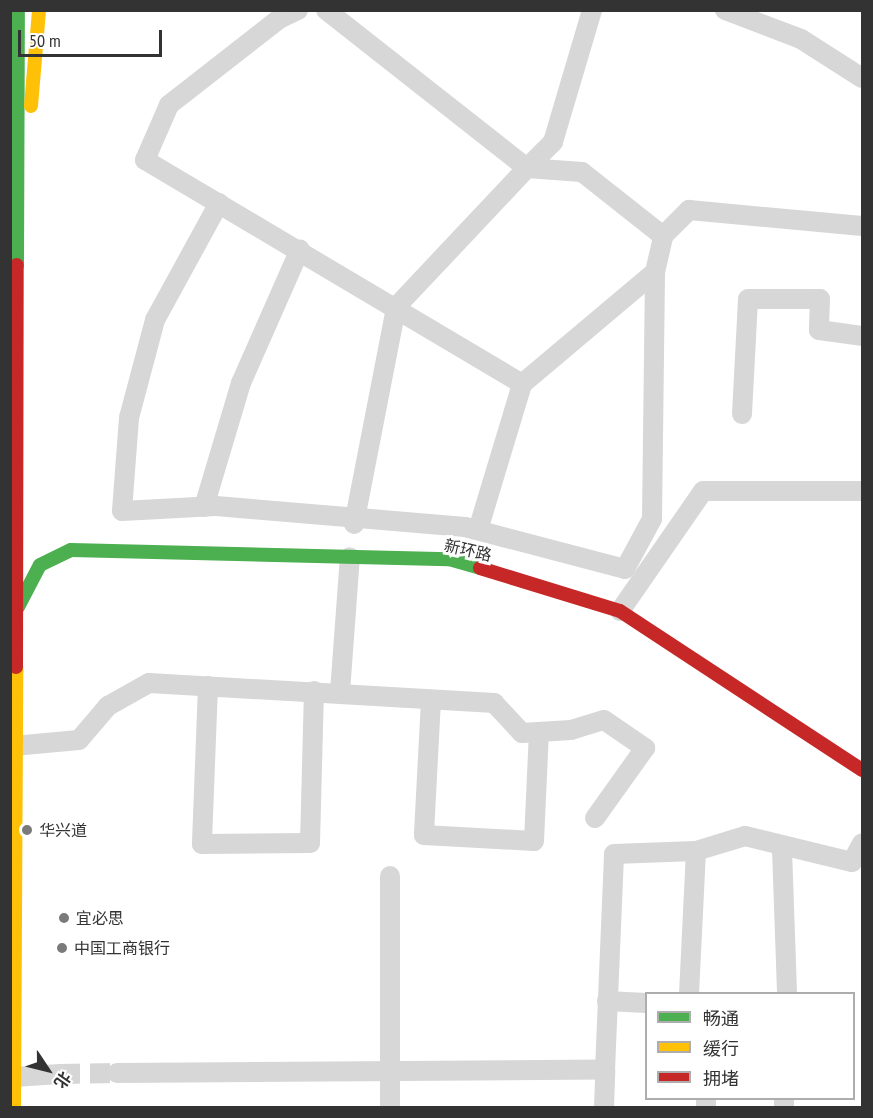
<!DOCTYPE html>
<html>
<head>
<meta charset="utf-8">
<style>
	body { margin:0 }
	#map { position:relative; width:873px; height:1118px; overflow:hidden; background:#fff; font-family:"PT Sans Narrow","Noto Sans SC",sans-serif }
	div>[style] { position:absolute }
	.street-tunnel>* { height:20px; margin-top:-10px; transform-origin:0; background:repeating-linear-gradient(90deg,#d6d6d6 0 20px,transparent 0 30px) }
	.street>* { height:20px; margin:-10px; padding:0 10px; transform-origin:10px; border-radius:10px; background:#d7d7d7 }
	.fast>* { height:14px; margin:-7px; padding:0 7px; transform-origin:7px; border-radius:7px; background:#4caf50 }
	.slow>* { height:14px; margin:-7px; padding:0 7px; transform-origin:7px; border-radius:7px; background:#ffc107 }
	.jam>* { height:14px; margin:-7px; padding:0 7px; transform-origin:7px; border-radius:7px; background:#c62828 }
	.dots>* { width:16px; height:16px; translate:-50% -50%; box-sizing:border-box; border:3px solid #fff; border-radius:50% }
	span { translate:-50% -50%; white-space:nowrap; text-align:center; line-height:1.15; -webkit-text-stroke:6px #fff; paint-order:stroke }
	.street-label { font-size:16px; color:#333 }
	.poi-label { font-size:16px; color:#333 }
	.left { translate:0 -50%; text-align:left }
	.frame { position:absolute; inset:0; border:12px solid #333; pointer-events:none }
	.legend { position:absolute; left:645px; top:992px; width:210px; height:108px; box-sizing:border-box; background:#fff; border:2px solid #adadad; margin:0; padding:8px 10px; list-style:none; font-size:18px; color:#333 }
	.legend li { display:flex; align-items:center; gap:12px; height:30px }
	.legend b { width:30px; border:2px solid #adadad }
	.north { position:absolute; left:18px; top:1040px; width:60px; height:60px; -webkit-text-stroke:4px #fff; paint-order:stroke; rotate:125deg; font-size:16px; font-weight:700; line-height:24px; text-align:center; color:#333 }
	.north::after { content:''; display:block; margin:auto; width:21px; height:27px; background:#333; clip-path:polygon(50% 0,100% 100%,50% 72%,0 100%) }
	.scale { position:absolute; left:18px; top:30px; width:144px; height:27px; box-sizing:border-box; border:3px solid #333; border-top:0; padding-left:8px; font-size:18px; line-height:21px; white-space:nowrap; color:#333; -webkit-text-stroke:4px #fff; paint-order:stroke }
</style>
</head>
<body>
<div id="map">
	<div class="street-tunnel">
		<i style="left:60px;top:1074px;width:57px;rotate:-1deg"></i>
	</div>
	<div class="street">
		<i style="left:298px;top:10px;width:21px;rotate:155deg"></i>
		<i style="left:279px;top:19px;width:140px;rotate:142deg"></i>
		<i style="left:169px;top:105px;width:60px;rotate:113.6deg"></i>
		<i style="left:145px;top:160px;width:439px;rotate:30.7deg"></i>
		<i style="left:326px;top:10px;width:256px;rotate:38.2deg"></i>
		<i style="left:527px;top:168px;width:37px;rotate:-45deg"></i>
		<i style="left:553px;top:142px;width:138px;rotate:-73.5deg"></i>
		<i style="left:725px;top:10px;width:81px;rotate:20.9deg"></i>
		<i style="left:801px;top:39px;width:72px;rotate:32.6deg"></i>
		<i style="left:219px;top:203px;width:133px;rotate:118.7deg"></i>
		<i style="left:155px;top:320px;width:101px;rotate:104.9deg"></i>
		<i style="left:129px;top:418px;width:93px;rotate:94.3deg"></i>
		<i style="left:122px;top:511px;width:94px;rotate:-3deg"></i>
		<i style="left:216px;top:506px;width:250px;rotate:4.8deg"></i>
		<i style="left:465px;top:527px;width:165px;rotate:14.7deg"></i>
		<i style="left:625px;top:569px;width:57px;rotate:-61.6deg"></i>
		<i style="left:652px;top:519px;width:247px;rotate:-89.3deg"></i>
		<i style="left:655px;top:272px;width:37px;rotate:-77deg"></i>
		<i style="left:742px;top:414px;width:115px;rotate:-87deg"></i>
		<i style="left:748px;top:299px;width:72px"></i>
		<i style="left:820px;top:299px;width:31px;rotate:92deg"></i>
		<i style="left:819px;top:330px;width:43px;rotate:7.9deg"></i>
		<i style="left:204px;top:507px;width:129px;rotate:-73.4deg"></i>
		<i style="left:241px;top:383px;width:146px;rotate:-66.2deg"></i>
		<i style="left:354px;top:524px;width:221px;rotate:-79deg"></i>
		<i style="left:396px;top:307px;width:191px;rotate:-46.7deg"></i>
		<i style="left:527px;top:168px;width:55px;rotate:4.2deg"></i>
		<i style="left:582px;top:172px;width:103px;rotate:38.3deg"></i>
		<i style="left:663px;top:236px;width:37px;rotate:-45deg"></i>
		<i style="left:689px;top:210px;width:174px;rotate:5.3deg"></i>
		<i style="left:478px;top:530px;width:152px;rotate:-73.2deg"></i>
		<i style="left:522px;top:384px;width:174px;rotate:-40.1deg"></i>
		<i style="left:620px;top:611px;width:146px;rotate:-55.3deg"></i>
		<i style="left:703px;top:491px;width:159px"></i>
		<i style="left:208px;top:686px;width:158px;rotate:92.2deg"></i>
		<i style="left:202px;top:844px;width:108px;rotate:-0.5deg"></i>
		<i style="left:310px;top:843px;width:152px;rotate:-88.5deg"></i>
		<i style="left:340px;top:692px;width:135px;rotate:-85.8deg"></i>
		<i style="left:431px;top:700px;width:135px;rotate:93deg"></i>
		<i style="left:424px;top:835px;width:110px;rotate:3.1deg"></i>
		<i style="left:534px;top:841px;width:109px;rotate:-87.4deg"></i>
		<i style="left:13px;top:746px;width:66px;rotate:-5.2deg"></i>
		<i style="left:79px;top:740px;width:45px;rotate:-49.5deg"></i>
		<i style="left:108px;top:706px;width:47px;rotate:-29.3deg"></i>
		<i style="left:149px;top:683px;width:346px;rotate:3.3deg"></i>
		<i style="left:494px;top:703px;width:41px;rotate:47deg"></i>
		<i style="left:522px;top:733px;width:49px;rotate:-3.5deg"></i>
		<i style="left:571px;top:730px;width:34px;rotate:-17deg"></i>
		<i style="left:604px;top:720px;width:50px;rotate:34.3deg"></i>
		<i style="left:645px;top:748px;width:86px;rotate:125.5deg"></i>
		<i style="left:782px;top:849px;width:145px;rotate:88deg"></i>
		<i style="left:689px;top:994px;width:143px;rotate:-87.2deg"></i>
		<i style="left:607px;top:1001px;width:39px;rotate:3deg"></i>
		<i style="left:117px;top:1073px;width:488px;rotate:-0.4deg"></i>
		<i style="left:605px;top:1070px;width:216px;rotate:-87.6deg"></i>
		<i style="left:614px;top:854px;width:82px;rotate:-2.1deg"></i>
		<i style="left:696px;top:851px;width:51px;rotate:-17deg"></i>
		<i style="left:745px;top:836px;width:110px;rotate:13.7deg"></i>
		<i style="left:852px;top:862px;width:21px;rotate:-62deg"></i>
		<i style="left:14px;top:1077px;width:46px;rotate:-3.7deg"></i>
		<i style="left:390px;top:1108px;width:232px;rotate:-90deg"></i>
		<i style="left:604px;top:1108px;width:38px;rotate:-88deg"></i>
		<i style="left:706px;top:1108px;width:10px;rotate:-90deg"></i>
		<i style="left:784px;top:1108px;width:10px;rotate:-90deg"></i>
	</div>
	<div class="fast">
		<i style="left:17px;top:265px;width:255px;rotate:-89.8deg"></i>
		<i style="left:18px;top:607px;width:47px;rotate:-62.4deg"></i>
		<i style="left:40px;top:565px;width:34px;rotate:-26deg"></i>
		<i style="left:71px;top:550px;width:378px;rotate:1.4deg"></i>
		<i style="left:449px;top:559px;width:32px;rotate:16deg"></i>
	</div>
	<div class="slow">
		<i style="left:31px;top:106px;width:96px;rotate:-85.2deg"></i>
		<i style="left:14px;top:1108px;width:441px;rotate:-89.7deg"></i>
	</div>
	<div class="jam">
		<i style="left:480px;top:568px;width:146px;rotate:17.1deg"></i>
		<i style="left:620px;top:611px;width:290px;rotate:33.3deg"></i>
		<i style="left:16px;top:667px;width:402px;rotate:-89.9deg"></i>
	</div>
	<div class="dots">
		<i style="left:27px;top:830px;background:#7a7a7a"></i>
		<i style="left:64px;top:918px;background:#7a7a7a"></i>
		<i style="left:62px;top:948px;background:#7a7a7a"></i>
	</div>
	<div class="street-label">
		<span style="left:468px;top:550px;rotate:13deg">新环路</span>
	</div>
	<div class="poi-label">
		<span class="left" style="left:39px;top:830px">华兴道</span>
		<span class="left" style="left:76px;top:918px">宜必思</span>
		<span class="left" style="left:74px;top:948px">中国工商银行</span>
	</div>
	<div class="frame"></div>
	<ul class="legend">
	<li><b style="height:8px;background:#4caf50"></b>畅通</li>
	<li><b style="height:8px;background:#ffc107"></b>缓行</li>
	<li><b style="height:8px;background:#c62828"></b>拥堵</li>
	</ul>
	<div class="north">北</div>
	<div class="scale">50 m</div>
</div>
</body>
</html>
